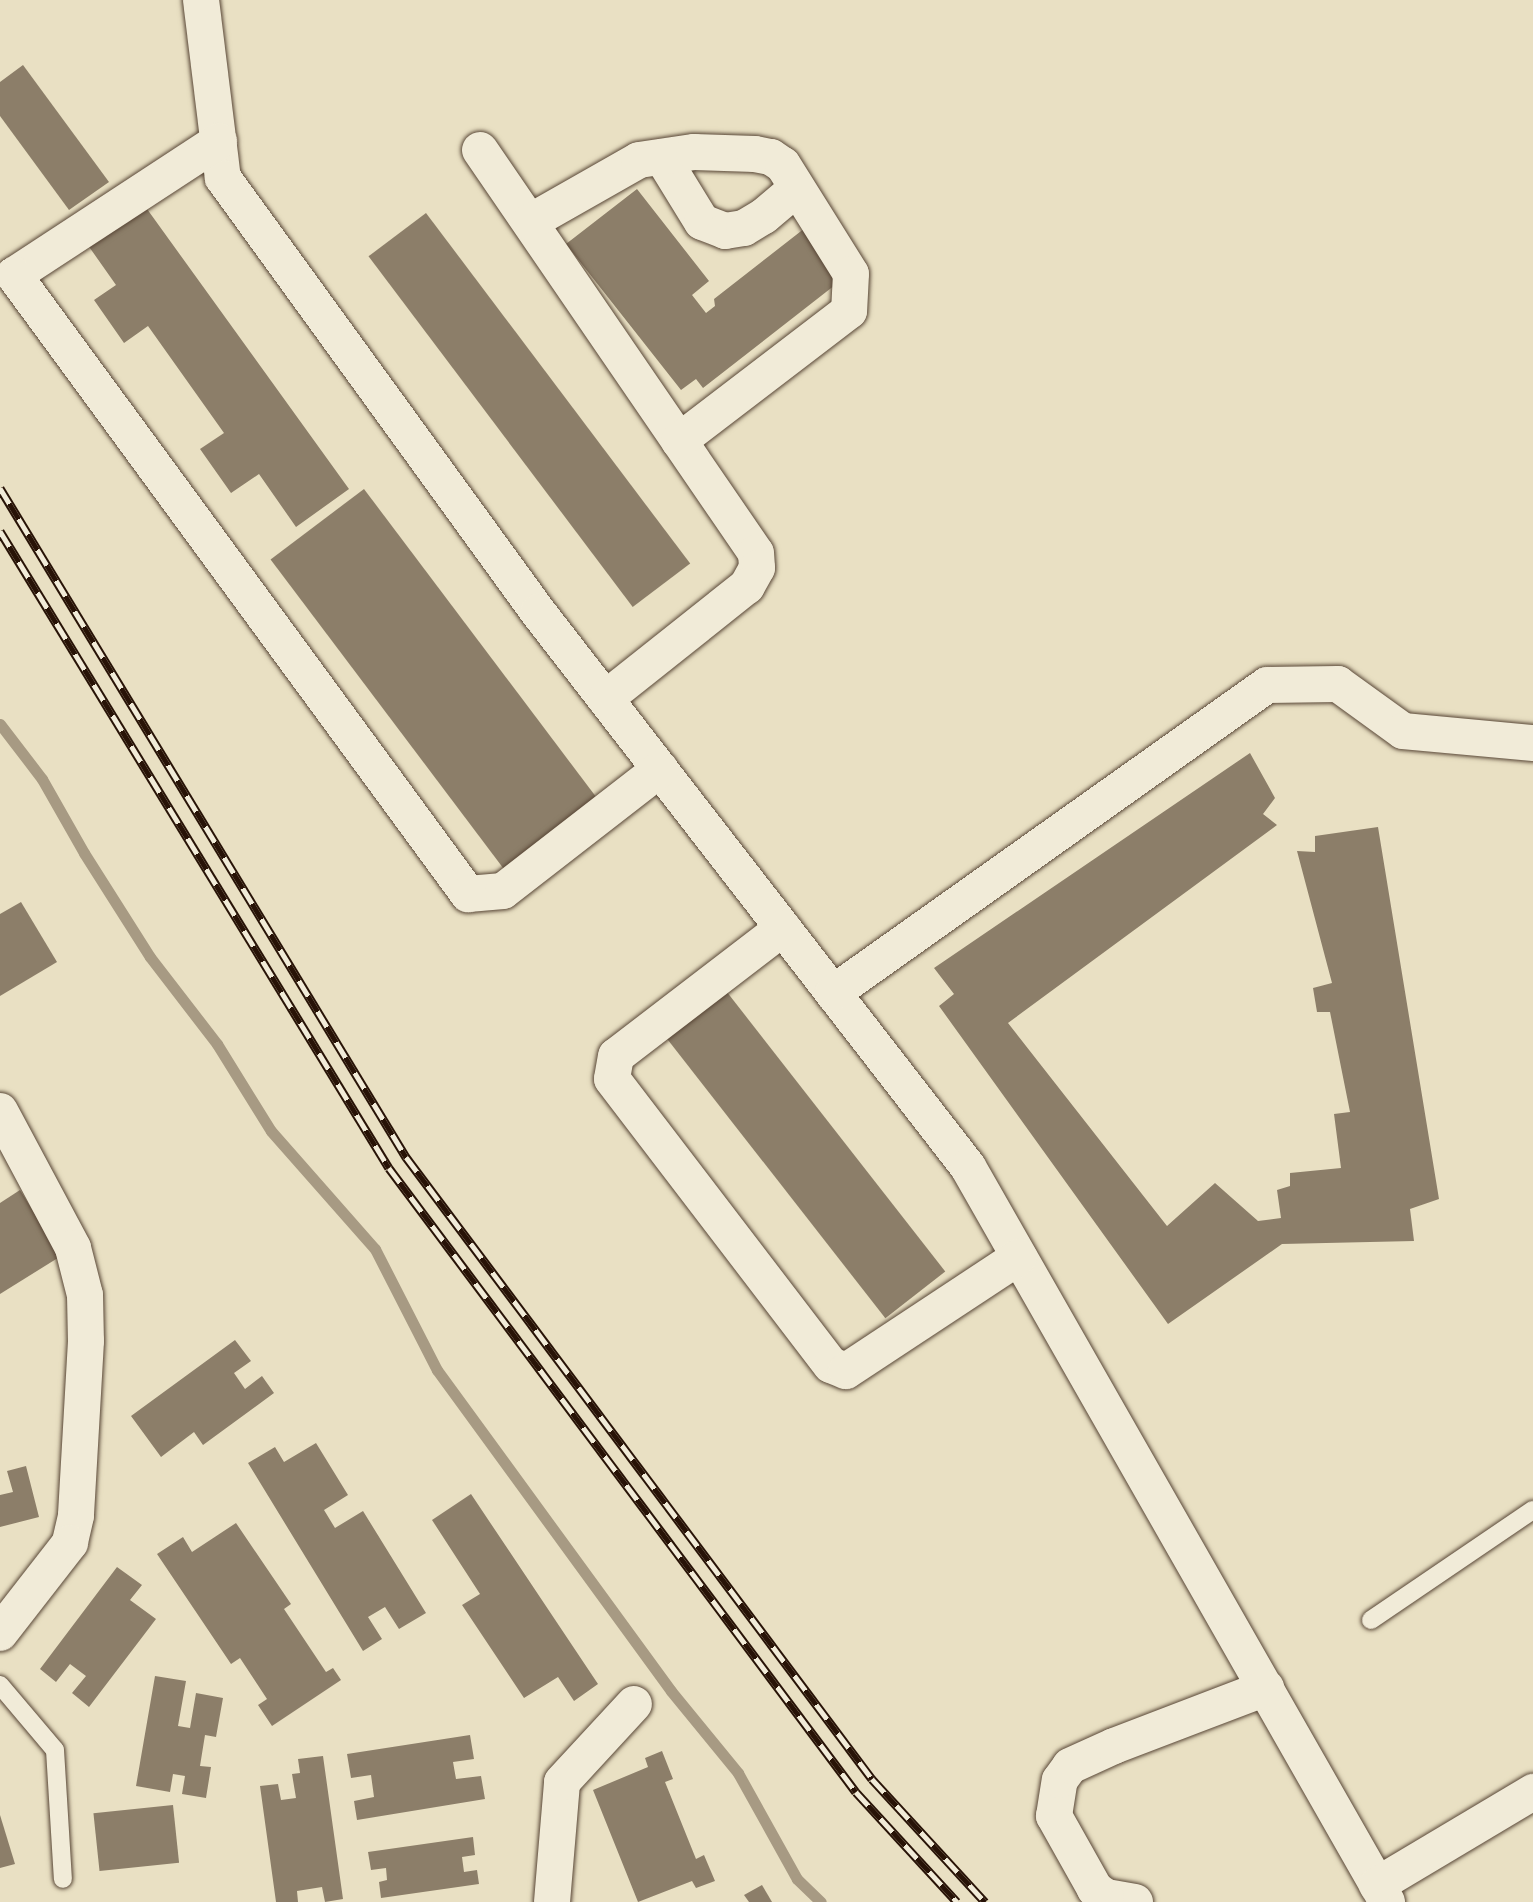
<!DOCTYPE html>
<html>
<head>
<meta charset="utf-8">
<style>
	body { margin:0 }
	#map { position:relative; width:1533px; height:1902px; overflow:hidden; background:#e9e0c3; font-family:"IM FELL Double Pica",serif }
	div>[style] { position:absolute }
	.stream>* { height:11px; margin:-5.5px; padding:0 5.5px; transform-origin:5.5px; border-radius:5.5px; background:#a79a83 }
	.building>* { inset:0; background:#8c7e69; transform-origin:0 0 }
	.roads { filter:drop-shadow(0 0 2px #584636) drop-shadow(0 0 2px #584636) }
	.service>* { height:18px; margin:-9px; padding:0 9px; transform-origin:9px; border-radius:9px; background:#f1ebd8 }
	.minor>* { height:36px; margin:-18px; padding:0 18px; transform-origin:18px; border-radius:18px; background:#f1ebd8 }
	.rail>* { height:9px; margin-top:-4.5px; transform-origin:0; background:repeating-linear-gradient(90deg,#f1ebd8 0 18px,#281307 0 36px); box-sizing:border-box; border-block:2px solid #281307 }
	span { translate:-50% -50%; white-space:nowrap; text-align:center; line-height:1.15; -webkit-text-stroke:6px #f1ebd8; paint-order:stroke }
</style>
</head>
<body>
<div id="map">
	<div class="stream">
		<i style="left:0;top:724px;width:69px;rotate:52.6deg"></i>
		<i style="left:42px;top:779px;width:85px;rotate:60.4deg"></i>
		<i style="left:84px;top:853px;width:123px;rotate:57.6deg"></i>
		<i style="left:150px;top:957px;width:110px;rotate:52.4deg"></i>
		<i style="left:217px;top:1044px;width:102px;rotate:58.2deg"></i>
		<i style="left:271px;top:1131px;width:157px;rotate:48.6deg"></i>
		<i style="left:375px;top:1249px;width:136px;rotate:62.9deg"></i>
		<i style="left:437px;top:1370px;width:397px;rotate:53.9deg"></i>
		<i style="left:671px;top:1691px;width:106px;rotate:50.7deg"></i>
		<i style="left:738px;top:1773px;width:121px;rotate:60.9deg"></i>
		<i style="left:797px;top:1879px;width:33px;rotate:44deg"></i>
	</div>
	<div class="building">
		<i style="clip-path:polygon(23px 65px,109px 182px,69px 210px,0 116px,0 82px)"></i>
		<i style="clip-path:polygon(637px 189px,709px 281px,692px 295px,706px 313px,715px 306px,714px 299px,805px 228px,844px 278px,703px 388px,696px 379px,681px 390px,566px 244px)"></i>
		<i style="clip-path:polygon(142px 202px,349px 489px,296px 527px,259px 474px,231px 493px,200px 449px,224px 433px,148px 326px,124px 343px,94px 300px,116px 285px,85px 241px)"></i>
		<i style="left:426px;top:213px;width:439px;height:72px;rotate:53deg"></i>
		<i style="left:364px;top:489px;width:392px;height:117px;rotate:53deg"></i>
		<i style="clip-path:polygon(1250px 753px,1275px 798px,1263px 814px,1277px 825px,1008px 1023px,1167px 1226px,1215px 1183px,1258px 1221px,1281px 1218px,1277px 1190px,1290px 1186px,1290px 1173px,1341px 1168px,1334px 1114px,1350px 1112px,1330px 1012px,1317px 1012px,1313px 988px,1332px 983px,1297px 851px,1315px 852px,1315px 836px,1378px 827px,1439px 1199px,1410px 1209px,1414px 1241px,1282px 1244px,1168px 1324px,939px 1006px,954px 994px,934px 968px)"></i>
		<i style="clip-path:polygon(21px 902px,57px 962px,0 996px,0 914px)"></i>
		<i style="left:723px;top:987px;width:361px;height:76px;rotate:52deg"></i>
		<i style="clip-path:polygon(20px 1190px,61px 1256px,0 1294px,0 1203px)"></i>
		<i style="clip-path:polygon(235px 1340px,251px 1361px,234px 1373px,245px 1389px,262px 1376px,274px 1393px,203px 1445px,194px 1432px,161px 1457px,131px 1416px)"></i>
		<i style="clip-path:polygon(316px 1443px,348px 1495px,324px 1510px,335px 1528px,363px 1511px,426px 1613px,399px 1629px,385px 1607px,368px 1617px,382px 1639px,363px 1651px,248px 1463px,275px 1447px,284px 1462px)"></i>
		<i style="clip-path:polygon(26px 1466px,39px 1517px,0 1527px,0 1495px,13px 1492px,7px 1471px)"></i>
		<i style="clip-path:polygon(471px 1494px,598px 1684px,574px 1701px,558px 1677px,524px 1698px,462px 1605px,480px 1594px,432px 1520px)"></i>
		<i style="clip-path:polygon(236px 1523px,291px 1604px,284px 1609px,326px 1672px,333px 1668px,341px 1680px,272px 1726px,258px 1705px,267px 1699px,240px 1658px,231px 1664px,157px 1554px,183px 1537px,192px 1552px)"></i>
		<i style="clip-path:polygon(117px 1567px,142px 1585px,130px 1600px,156px 1619px,89px 1707px,72px 1693px,86px 1676px,70px 1664px,56px 1682px,40px 1669px)"></i>
		<i style="clip-path:polygon(155px 1676px,186px 1681px,178px 1726px,190px 1728px,196px 1693px,223px 1698px,216px 1737px,205px 1735px,200px 1766px,211px 1767px,206px 1798px,182px 1794px,185px 1776px,173px 1774px,170px 1792px,136px 1786px)"></i>
		<i style="clip-path:polygon(470px 1735px,474px 1759px,453px 1762px,456px 1779px,481px 1776px,485px 1799px,357px 1820px,354px 1801px,374px 1797px,371px 1775px,351px 1778px,347px 1754px)"></i>
		<i style="clip-path:polygon(662px 1751px,673px 1779px,665px 1782px,696px 1859px,704px 1855px,715px 1881px,696px 1888px,692px 1881px,638px 1902px,593px 1790px,648px 1767px,645px 1758px)"></i>
		<i style="clip-path:polygon(323px 1756px,343px 1899px,325px 1902px,322px 1887px,297px 1891px,298px 1902px,276px 1902px,260px 1786px,278px 1784px,281px 1800px,296px 1798px,292px 1774px,300px 1773px,298px 1759px)"></i>
		<i style="left:173px;top:1805px;width:58px;height:80px;rotate:84deg"></i>
		<i style="clip-path:polygon(0 1815px,15px 1864px,0 1868px)"></i>
		<i style="clip-path:polygon(473px 1837px,475px 1855px,462px 1857px,464px 1872px,477px 1870px,479px 1884px,381px 1898px,379px 1882px,387px 1880px,386px 1868px,371px 1870px,368px 1852px)"></i>
		<i style="clip-path:polygon(762px 1885px,772px 1902px,749px 1902px,744px 1895px)"></i>
	</div>
	<div class="roads">
		<div class="service">
			<i style="left:1371px;top:1620px;width:196px;rotate:-34.2deg"></i>
			<i style="left:0;top:1685px;width:85px;rotate:49.8deg"></i>
			<i style="left:55px;top:1750px;width:129px;rotate:86.5deg"></i>
		</div>
		<div class="minor">
			<i style="left:201px;top:0;width:179px;rotate:83deg"></i>
			<i style="left:223px;top:178px;width:536px;rotate:54.03deg"></i>
			<i style="left:538px;top:612px;width:702px;rotate:52.23deg"></i>
			<i style="left:968px;top:1167px;width:846px;rotate:60.31deg"></i>
			<i style="left:219px;top:141px;width:245px;rotate:146.8deg"></i>
			<i style="left:14px;top:275px;width:768px;rotate:53.74deg"></i>
			<i style="left:468px;top:894px;width:35px;rotate:-5deg"></i>
			<i style="left:503px;top:891px;width:199px;rotate:-37.8deg"></i>
			<i style="left:480px;top:150px;width:488px;rotate:55.6deg"></i>
			<i style="left:756px;top:553px;width:15px;rotate:86deg"></i>
			<i style="left:757px;top:568px;width:21px;rotate:119deg"></i>
			<i style="left:747px;top:586px;width:181px;rotate:141.5deg"></i>
			<i style="left:662px;top:157px;width:76px;rotate:58.4deg"></i>
			<i style="left:702px;top:222px;width:25px;rotate:21deg"></i>
			<i style="left:725px;top:231px;width:19px;rotate:-9deg"></i>
			<i style="left:744px;top:228px;width:23px;rotate:-31deg"></i>
			<i style="left:764px;top:216px;width:43px;rotate:-40.3deg"></i>
			<i style="left:530px;top:222px;width:125px;rotate:-29.6deg"></i>
			<i style="left:639px;top:160px;width:56px;rotate:-8.3deg"></i>
			<i style="left:694px;top:152px;width:61px;rotate:1.9deg"></i>
			<i style="left:755px;top:154px;width:16px;rotate:11deg"></i>
			<i style="left:771px;top:157px;width:14px;rotate:34deg"></i>
			<i style="left:783px;top:165px;width:128px;rotate:58deg"></i>
			<i style="left:851px;top:274px;width:37px;rotate:93deg"></i>
			<i style="left:849px;top:311px;width:214px;rotate:142.6deg"></i>
			<i style="left:783px;top:928px;width:210px;rotate:142.5deg"></i>
			<i style="left:616px;top:1056px;width:23px;rotate:100deg"></i>
			<i style="left:612px;top:1079px;width:360px;rotate:52.6deg"></i>
			<i style="left:831px;top:1365px;width:16px;rotate:22deg"></i>
			<i style="left:846px;top:1371px;width:207px;rotate:-33.4deg"></i>
			<i style="left:833px;top:993px;width:532px;rotate:-35.36deg"></i>
			<i style="left:1267px;top:685px;width:71px;rotate:-0.8deg"></i>
			<i style="left:1338px;top:684px;width:80px;rotate:35.9deg"></i>
			<i style="left:1403px;top:731px;width:131px;rotate:5.3deg"></i>
			<i style="left:0;top:1111px;width:155px;rotate:61.9deg"></i>
			<i style="left:73px;top:1248px;width:49px;rotate:75.7deg"></i>
			<i style="left:85px;top:1295px;width:46px;rotate:88.8deg"></i>
			<i style="left:86px;top:1341px;width:175px;rotate:93.3deg"></i>
			<i style="left:76px;top:1516px;width:28px;rotate:103deg"></i>
			<i style="left:70px;top:1543px;width:114px;rotate:127.9deg"></i>
			<i style="left:1377px;top:1885px;width:182px;rotate:-30.8deg"></i>
			<i style="left:552px;top:1902px;width:120px;rotate:-85.2deg"></i>
			<i style="left:562px;top:1782px;width:106px;rotate:-47.3deg"></i>
			<i style="left:1135px;top:1902px;width:29px;rotate:-170deg"></i>
			<i style="left:1106px;top:1897px;width:14px;rotate:-144deg"></i>
			<i style="left:1095px;top:1889px;width:84px;rotate:-119.3deg"></i>
			<i style="left:1054px;top:1816px;width:36px;rotate:-81deg"></i>
			<i style="left:1060px;top:1780px;width:17px;rotate:-54deg"></i>
			<i style="left:1070px;top:1766px;width:48px;rotate:-24.4deg"></i>
			<i style="left:1114px;top:1746px;width:163px;rotate:-20.9deg"></i>
		</div>
	</div>
	<div class="rail">
		<i style="left:0;top:488px;width:783px;rotate:58.75deg"></i>
		<i style="left:406px;top:1157px;width:777px;rotate:53.16deg"></i>
		<i style="left:872px;top:1779px;width:167px;rotate:47.4deg"></i>
		<i style="left:0;top:531px;width:746px;rotate:58.59deg"></i>
		<i style="left:389px;top:1168px;width:779px;rotate:53.19deg"></i>
		<i style="left:856px;top:1792px;width:149px;rotate:47.4deg"></i>
	</div>
</div>
</body>
</html>
